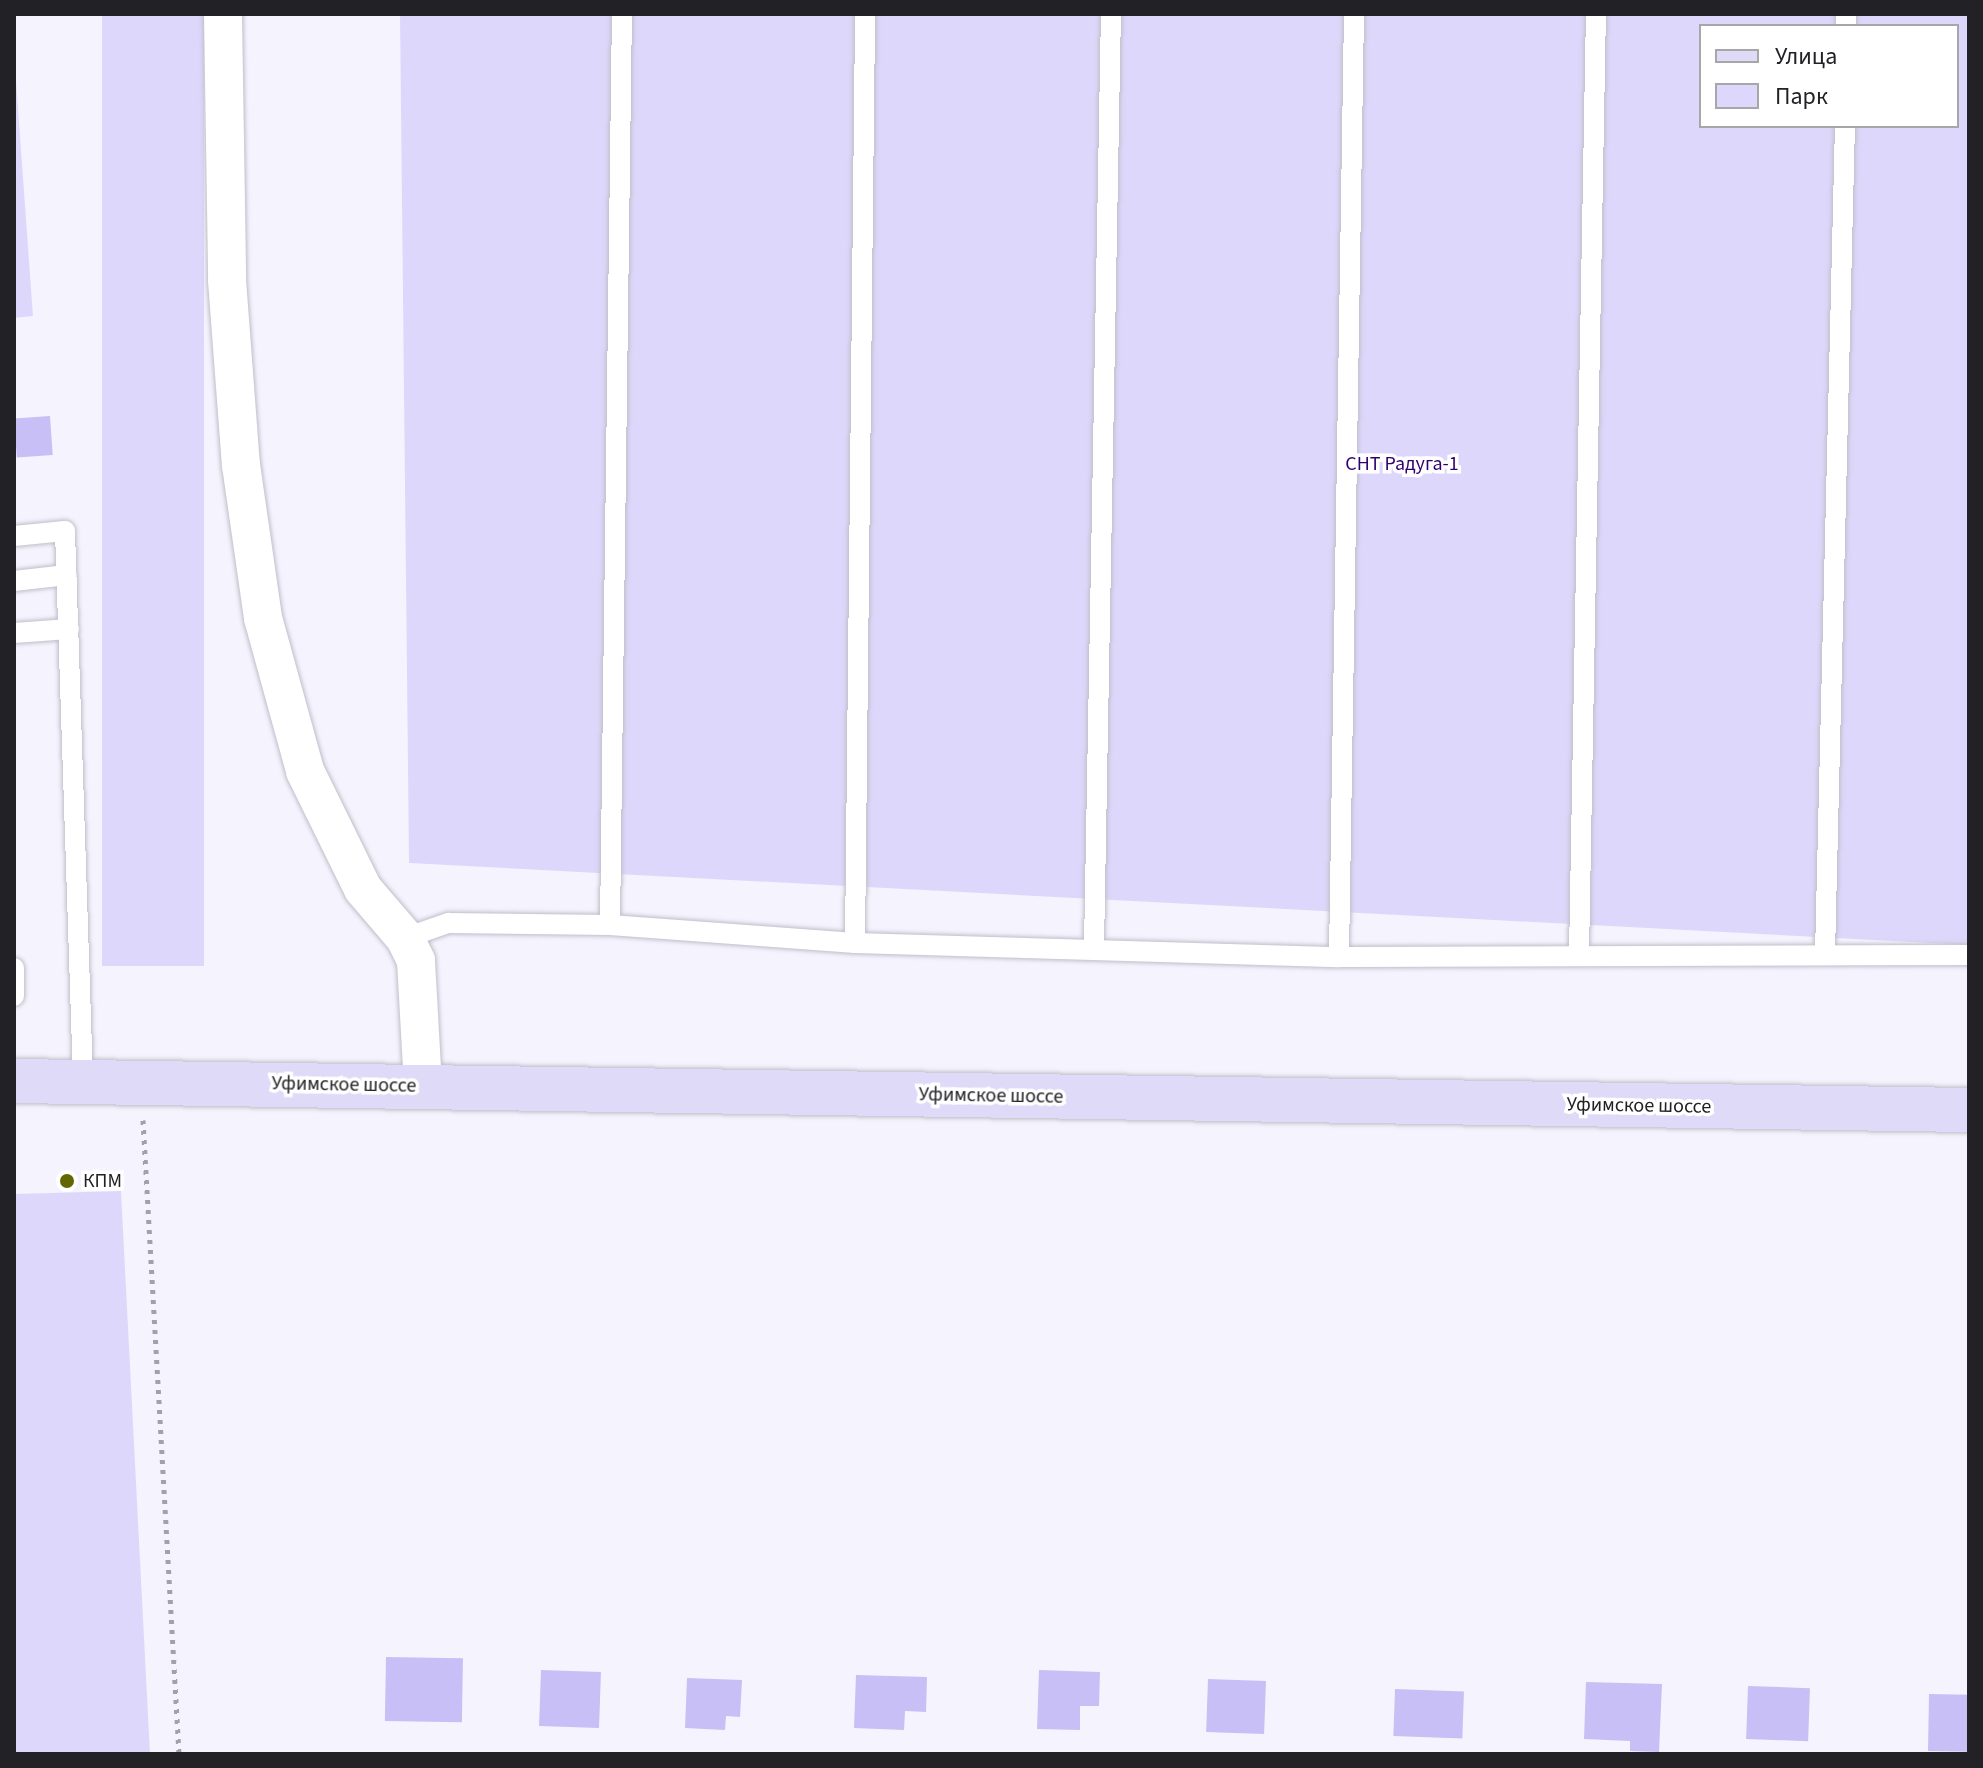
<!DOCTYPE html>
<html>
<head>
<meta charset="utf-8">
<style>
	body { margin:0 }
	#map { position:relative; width:1983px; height:1768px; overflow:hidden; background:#f5f4fe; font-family:"Source Sans 3",sans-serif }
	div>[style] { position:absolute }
	.green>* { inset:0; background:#ddd8fb; transform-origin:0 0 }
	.building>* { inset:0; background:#c7bff6; transform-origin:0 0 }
	.path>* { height:5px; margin-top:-2.5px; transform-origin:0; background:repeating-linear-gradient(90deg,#a2a1a9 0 4px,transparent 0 10px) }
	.roads { filter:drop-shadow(0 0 2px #bfbeca) drop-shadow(0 0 2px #bfbeca) }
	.service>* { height:20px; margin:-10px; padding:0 10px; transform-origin:10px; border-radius:10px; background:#fff }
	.minor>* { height:38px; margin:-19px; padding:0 19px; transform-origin:19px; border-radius:19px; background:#fff }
	.primary>* { height:44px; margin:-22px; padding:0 22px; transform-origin:22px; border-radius:22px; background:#dedaf7 }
	.dots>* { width:22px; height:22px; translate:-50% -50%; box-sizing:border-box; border:4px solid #fff; border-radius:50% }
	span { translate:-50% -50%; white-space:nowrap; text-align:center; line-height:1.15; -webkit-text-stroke:7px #fff; paint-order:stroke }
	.park-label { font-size:20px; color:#30006e }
	.street-label { font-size:20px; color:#222226 }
	.poi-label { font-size:20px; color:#222226 }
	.left { translate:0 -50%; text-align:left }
	.frame { position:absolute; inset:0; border:16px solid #222226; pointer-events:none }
	.legend { position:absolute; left:1699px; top:24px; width:260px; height:104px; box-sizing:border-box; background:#fff; border:2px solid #a7a7a8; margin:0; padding:10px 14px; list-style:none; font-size:24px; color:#222226 }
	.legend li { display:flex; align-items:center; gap:16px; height:40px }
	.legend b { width:40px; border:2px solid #a7a7a8 }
</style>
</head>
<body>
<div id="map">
	<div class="green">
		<i style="left:102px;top:14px;width:102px;height:952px"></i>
		<i style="clip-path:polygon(evenodd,400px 14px,1969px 14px,1969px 945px,409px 863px,400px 14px,1701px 26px,1957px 26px,1957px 126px,1701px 126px,1701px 26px)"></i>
		<i style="clip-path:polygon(14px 53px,33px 316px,14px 318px)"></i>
		<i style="clip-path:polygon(121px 1191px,150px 1754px,14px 1754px,14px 1194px)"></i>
	</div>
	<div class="building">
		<i style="left:50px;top:416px;width:39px;height:36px;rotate:86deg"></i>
		<i style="left:386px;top:1657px;width:77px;height:64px;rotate:1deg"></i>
		<i style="left:541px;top:1670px;width:60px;height:56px;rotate:2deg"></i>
		<i style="clip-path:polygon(1039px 1670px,1100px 1672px,1099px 1706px,1080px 1706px,1080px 1730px,1037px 1729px)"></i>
		<i style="clip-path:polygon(856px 1675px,927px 1677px,926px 1712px,905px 1711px,904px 1730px,854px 1728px)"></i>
		<i style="clip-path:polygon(687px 1678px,742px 1680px,740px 1717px,726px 1716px,725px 1730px,685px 1728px)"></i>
		<i style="left:1208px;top:1679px;width:58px;height:53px;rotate:2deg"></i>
		<i style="clip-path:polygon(1586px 1682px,1662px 1684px,1659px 1752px,1630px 1751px,1630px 1741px,1584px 1739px)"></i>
		<i style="left:1748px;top:1686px;width:62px;height:53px;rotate:2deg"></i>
		<i style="left:1395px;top:1689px;width:69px;height:47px;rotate:2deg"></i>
		<i style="left:1929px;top:1694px;width:40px;height:57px;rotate:1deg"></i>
	</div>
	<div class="path">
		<i style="left:143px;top:1120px;width:635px;rotate:86.75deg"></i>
	</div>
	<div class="roads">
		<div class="service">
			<i style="left:1846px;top:26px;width:12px;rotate:-90deg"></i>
			<i style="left:14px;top:536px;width:51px;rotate:-5.6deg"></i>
			<i style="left:65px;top:531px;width:547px;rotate:88.12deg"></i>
			<i style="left:14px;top:581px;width:53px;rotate:-6.5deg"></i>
			<i style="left:14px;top:633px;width:55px;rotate:-4.2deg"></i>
			<i style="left:610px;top:925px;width:911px;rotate:-89.25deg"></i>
			<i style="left:405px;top:938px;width:46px;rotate:-19.2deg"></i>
			<i style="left:448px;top:923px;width:162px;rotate:0.7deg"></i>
			<i style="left:610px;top:925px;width:246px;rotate:4.2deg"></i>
			<i style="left:855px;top:943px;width:484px;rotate:1.7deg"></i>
			<i style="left:1339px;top:957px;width:630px;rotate:-0.18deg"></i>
			<i style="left:855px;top:943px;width:929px;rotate:-89.38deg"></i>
			<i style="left:1094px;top:947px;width:933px;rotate:-88.96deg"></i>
			<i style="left:1825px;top:954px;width:828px;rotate:-88.62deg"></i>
			<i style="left:1579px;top:955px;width:941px;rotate:-88.97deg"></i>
			<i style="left:1339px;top:957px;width:943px;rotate:-89.09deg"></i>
			<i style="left:14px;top:968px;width:28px;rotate:90deg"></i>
		</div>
		<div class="minor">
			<i style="left:223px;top:14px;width:266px;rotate:89.1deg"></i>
			<i style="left:227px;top:280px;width:186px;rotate:85.7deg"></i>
			<i style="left:241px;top:465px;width:155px;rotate:81.8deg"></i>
			<i style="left:263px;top:618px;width:159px;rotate:74.6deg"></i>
			<i style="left:305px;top:771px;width:131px;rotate:63.8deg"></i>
			<i style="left:363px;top:889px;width:65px;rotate:49.4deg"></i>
			<i style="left:405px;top:938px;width:25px;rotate:64deg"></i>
			<i style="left:416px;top:961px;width:126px;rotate:86.8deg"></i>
		</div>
		<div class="primary">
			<i style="left:14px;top:1081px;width:1955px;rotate:0.85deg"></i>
		</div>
	</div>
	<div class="dots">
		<i style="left:67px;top:1181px;background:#646601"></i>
	</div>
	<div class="park-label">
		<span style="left:1402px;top:464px">СНТ Радуга-1</span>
	</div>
	<div class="street-label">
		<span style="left:344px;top:1085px;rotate:1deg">Уфимское шоссе</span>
		<span style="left:991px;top:1096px;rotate:1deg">Уфимское шоссе</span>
		<span style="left:1639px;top:1106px;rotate:1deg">Уфимское шоссе</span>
	</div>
	<div class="poi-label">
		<span class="left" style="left:83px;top:1181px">КПМ</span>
	</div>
	<div class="frame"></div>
	<ul class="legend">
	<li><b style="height:10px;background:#dedaf7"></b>Улица</li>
	<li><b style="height:22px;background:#ddd8fb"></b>Парк</li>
	</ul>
</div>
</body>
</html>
